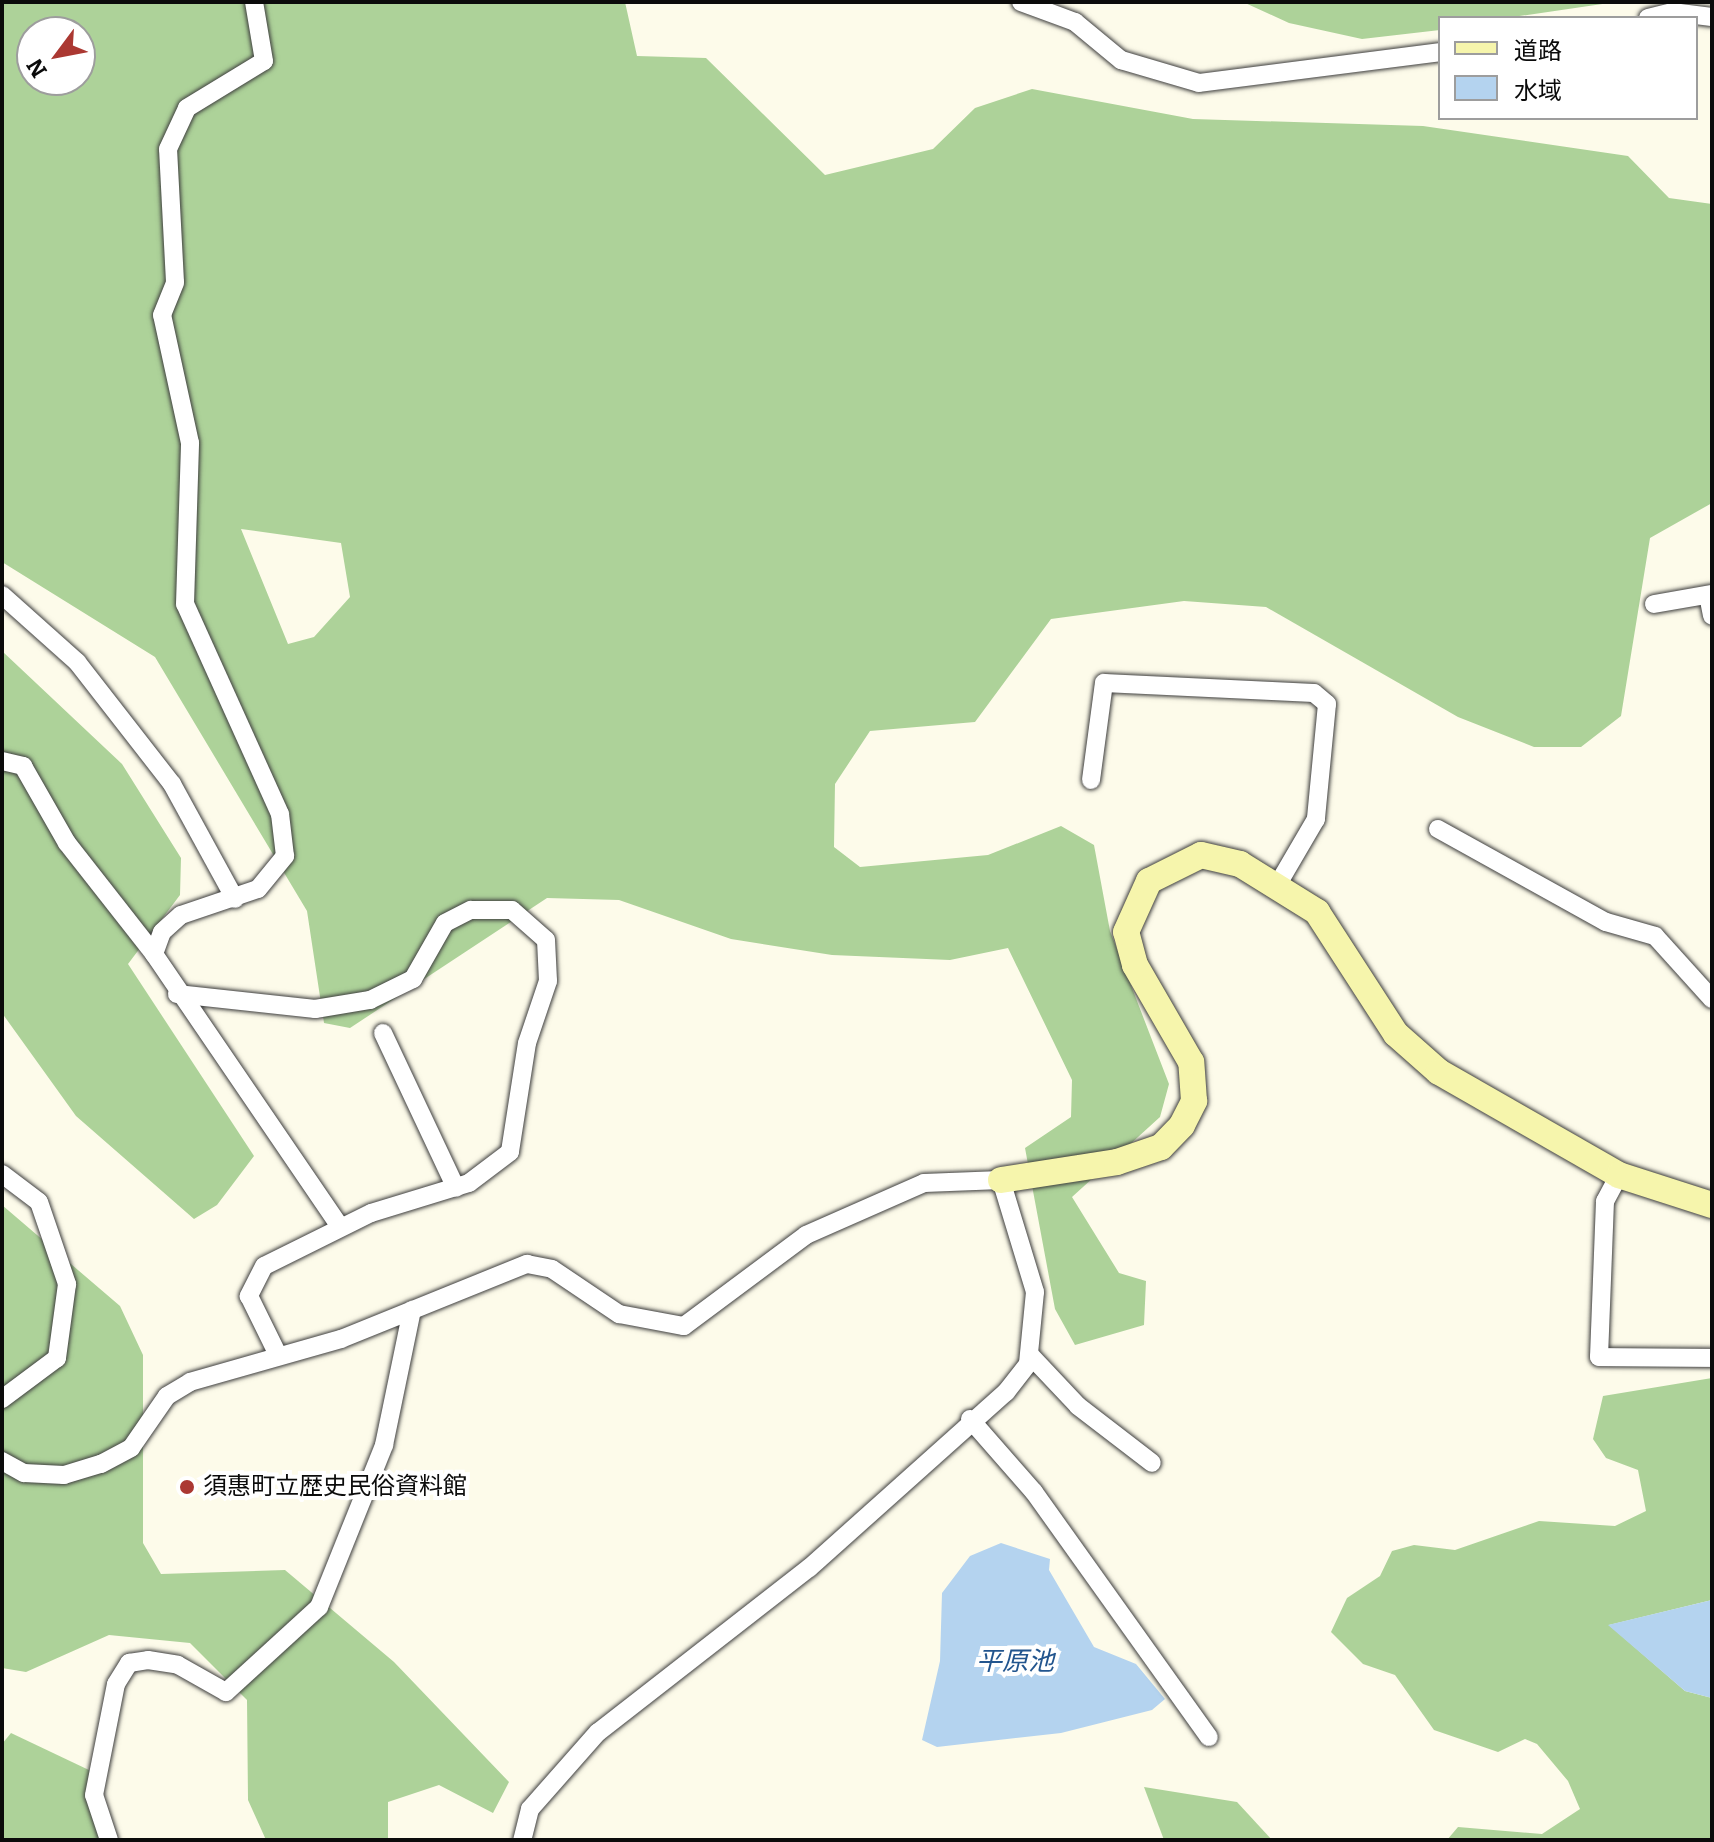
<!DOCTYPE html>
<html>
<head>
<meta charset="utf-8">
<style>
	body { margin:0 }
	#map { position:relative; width:1714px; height:1842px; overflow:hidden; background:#fdfbea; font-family:Bitter,"Noto Sans JP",serif }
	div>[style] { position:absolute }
	.forest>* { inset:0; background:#add299 }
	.water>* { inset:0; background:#b4d3ef }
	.roads { filter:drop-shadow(0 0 2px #3e3e3e) drop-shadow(0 0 2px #3e3e3e) }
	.street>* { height:18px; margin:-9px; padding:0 9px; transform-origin:9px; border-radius:9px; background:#fff }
	.secondary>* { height:26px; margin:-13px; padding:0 13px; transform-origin:13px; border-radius:13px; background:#f6f5ac }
	.dots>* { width:22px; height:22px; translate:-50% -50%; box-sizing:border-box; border:4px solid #fff; border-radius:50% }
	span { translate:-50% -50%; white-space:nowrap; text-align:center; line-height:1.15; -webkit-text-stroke:8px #fff; paint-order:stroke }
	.poi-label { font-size:24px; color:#0b0b0b }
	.left { translate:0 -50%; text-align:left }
	.water-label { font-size:26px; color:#22558e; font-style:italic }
	.frame { position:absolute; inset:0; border:4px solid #0b0b0b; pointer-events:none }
	.legend { position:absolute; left:1438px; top:16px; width:260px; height:104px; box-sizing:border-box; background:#fff; border:2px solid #9d9d9d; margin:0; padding:10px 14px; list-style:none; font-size:24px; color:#0b0b0b }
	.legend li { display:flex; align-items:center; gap:16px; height:40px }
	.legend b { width:40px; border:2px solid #9d9d9d }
	.north { position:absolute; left:16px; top:16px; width:80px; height:80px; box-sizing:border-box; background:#fff; border:2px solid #9d9d9d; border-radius:50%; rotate:238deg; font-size:22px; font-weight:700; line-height:32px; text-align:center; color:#0b0b0b }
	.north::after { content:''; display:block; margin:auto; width:28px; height:36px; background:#ab3832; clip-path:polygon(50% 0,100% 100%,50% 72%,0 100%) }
</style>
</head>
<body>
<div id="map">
	<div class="forest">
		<i style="clip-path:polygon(evenodd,2px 2px,625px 2px,637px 56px,706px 58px,825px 175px,933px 149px,975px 108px,1032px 89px,1193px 119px,1423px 126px,1628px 156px,1669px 198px,1712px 204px,1712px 503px,1650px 538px,1621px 716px,1581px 747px,1534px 747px,1458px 717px,1266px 607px,1184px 601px,1051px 619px,975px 722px,870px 731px,835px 784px,834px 847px,860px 867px,988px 855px,1061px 826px,1094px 845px,1110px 931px,1169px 1084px,1160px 1117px,1072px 1197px,1119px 1273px,1146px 1281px,1144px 1325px,1075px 1345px,1055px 1309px,1025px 1148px,1071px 1117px,1072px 1080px,1008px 948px,950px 960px,832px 955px,731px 939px,619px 900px,547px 898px,350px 1028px,324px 1023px,307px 911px,155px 657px,2px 562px,2px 2px,32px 32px,80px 32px,80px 80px,32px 80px,32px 32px,2px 2px,241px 529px,341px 543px,350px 597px,314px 637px,288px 644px,241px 529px)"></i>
		<i style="clip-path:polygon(1243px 2px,1616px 2px,1506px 18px,1440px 18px,1440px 30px,1362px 39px,1289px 23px)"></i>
		<i style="clip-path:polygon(2px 651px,122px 764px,181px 858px,180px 895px,128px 964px,254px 1156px,217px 1205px,194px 1219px,76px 1116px,2px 1013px)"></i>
		<i style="clip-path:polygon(2px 1205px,120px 1306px,143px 1355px,143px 1543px,161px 1574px,285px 1570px,394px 1662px,509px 1782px,493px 1813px,439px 1785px,388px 1802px,388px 1840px,266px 1840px,248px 1800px,247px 1700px,190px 1643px,109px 1635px,26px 1672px,2px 1668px)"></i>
		<i style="clip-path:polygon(1712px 1378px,1712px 1600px,1609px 1625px,1685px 1691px,1712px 1698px,1712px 1840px,1447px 1840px,1458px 1827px,1542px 1834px,1580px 1809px,1568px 1781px,1537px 1744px,1525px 1739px,1498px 1752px,1434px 1730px,1395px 1675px,1363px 1664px,1331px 1632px,1347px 1598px,1380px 1576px,1392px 1551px,1414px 1545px,1455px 1550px,1539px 1521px,1615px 1526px,1646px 1511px,1638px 1470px,1606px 1458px,1593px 1439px,1603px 1396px)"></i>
		<i style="clip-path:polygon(11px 1733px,91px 1771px,102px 1840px,2px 1840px,2px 1744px)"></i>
		<i style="clip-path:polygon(1144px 1787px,1237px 1802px,1272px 1840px,1164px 1840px)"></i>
	</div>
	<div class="water">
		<i style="clip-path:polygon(1001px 1543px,1050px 1559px,1049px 1570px,1094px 1647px,1136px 1664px,1165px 1699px,1152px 1710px,1061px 1733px,937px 1747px,922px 1740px,940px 1661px,942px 1593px,970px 1556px)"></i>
		<i style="clip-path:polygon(1712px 1600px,1712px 1698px,1685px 1691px,1608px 1625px)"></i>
	</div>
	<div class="roads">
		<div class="street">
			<i style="left:1021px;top:2px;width:58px;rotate:20.3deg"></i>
			<i style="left:1075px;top:22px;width:60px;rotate:39.6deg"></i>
			<i style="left:1121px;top:60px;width:81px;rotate:16.4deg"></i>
			<i style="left:1199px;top:83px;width:243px;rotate:-7.3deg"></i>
			<i style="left:1648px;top:18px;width:25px;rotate:-14deg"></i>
			<i style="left:1672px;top:12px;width:40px;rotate:7.1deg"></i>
			<i style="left:2px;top:595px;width:101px;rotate:41.8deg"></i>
			<i style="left:77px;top:662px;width:155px;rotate:52.1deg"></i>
			<i style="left:172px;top:784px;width:131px;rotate:61.3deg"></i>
			<i style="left:1708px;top:595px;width:21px;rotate:79deg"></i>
			<i style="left:1654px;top:604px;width:59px;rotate:-9.8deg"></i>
			<i style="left:2px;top:761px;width:22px;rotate:13deg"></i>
			<i style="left:23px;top:766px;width:89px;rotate:60.3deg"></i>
			<i style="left:67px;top:843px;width:141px;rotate:51.9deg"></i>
			<i style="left:154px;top:954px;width:330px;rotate:55.7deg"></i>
			<i style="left:1091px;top:780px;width:98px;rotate:-82.4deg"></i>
			<i style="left:1104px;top:683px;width:210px;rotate:2.7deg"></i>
			<i style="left:1314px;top:693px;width:17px;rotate:40deg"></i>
			<i style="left:1327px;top:704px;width:116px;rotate:95.5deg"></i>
			<i style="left:1316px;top:819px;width:75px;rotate:120.3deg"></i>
			<i style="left:1438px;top:829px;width:192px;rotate:29deg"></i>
			<i style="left:1606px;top:922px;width:51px;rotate:15.9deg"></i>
			<i style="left:1655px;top:936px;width:85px;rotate:47.9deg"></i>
			<i style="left:154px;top:954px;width:23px;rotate:-70deg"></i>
			<i style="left:162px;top:932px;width:25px;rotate:-42deg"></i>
			<i style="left:181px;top:915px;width:81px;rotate:-18.7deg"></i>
			<i style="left:258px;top:889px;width:43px;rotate:-50.7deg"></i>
			<i style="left:285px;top:856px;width:42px;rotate:-96.8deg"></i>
			<i style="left:280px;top:814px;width:230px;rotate:-114.3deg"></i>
			<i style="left:185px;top:604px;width:161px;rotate:-88.2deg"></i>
			<i style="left:190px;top:443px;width:131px;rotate:-102.3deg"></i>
			<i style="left:162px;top:315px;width:35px;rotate:-68deg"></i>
			<i style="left:175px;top:282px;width:133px;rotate:-93deg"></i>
			<i style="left:168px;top:149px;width:45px;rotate:-65.1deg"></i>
			<i style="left:187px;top:108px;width:90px;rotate:-31.4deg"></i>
			<i style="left:264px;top:61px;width:60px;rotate:-99.6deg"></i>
			<i style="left:177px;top:994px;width:139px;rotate:6.2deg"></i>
			<i style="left:315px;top:1009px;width:56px;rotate:-9.3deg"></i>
			<i style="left:370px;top:1000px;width:48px;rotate:-26deg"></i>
			<i style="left:413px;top:979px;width:64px;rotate:-60.3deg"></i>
			<i style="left:445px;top:923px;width:29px;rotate:-27deg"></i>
			<i style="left:471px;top:910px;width:41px"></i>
			<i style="left:512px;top:910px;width:45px;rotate:41.4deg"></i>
			<i style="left:546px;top:940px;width:41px;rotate:87.2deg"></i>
			<i style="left:548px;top:981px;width:65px;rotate:108.7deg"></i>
			<i style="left:527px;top:1043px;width:110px;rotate:98.9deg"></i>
			<i style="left:510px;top:1152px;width:51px;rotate:142.9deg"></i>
			<i style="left:469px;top:1183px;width:102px;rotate:163deg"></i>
			<i style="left:371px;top:1213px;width:119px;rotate:153.6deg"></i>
			<i style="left:264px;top:1266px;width:34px;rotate:117deg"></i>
			<i style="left:249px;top:1296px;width:64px;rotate:63.8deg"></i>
			<i style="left:383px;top:1033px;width:171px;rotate:64.8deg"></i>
			<i style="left:2px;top:1174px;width:46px;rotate:37.1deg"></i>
			<i style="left:39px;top:1202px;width:87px;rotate:71.1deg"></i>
			<i style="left:67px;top:1284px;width:75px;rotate:97.7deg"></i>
			<i style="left:57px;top:1358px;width:69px;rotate:143.3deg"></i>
			<i style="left:1619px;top:1175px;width:30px;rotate:118deg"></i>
			<i style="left:1605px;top:1201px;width:156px;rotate:92.2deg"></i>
			<i style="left:1599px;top:1357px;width:113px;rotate:0.5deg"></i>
			<i style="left:1030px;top:1355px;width:70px;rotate:46.7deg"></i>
			<i style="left:1078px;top:1406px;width:93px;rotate:37.6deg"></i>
			<i style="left:970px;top:1419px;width:97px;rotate:48.8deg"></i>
			<i style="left:1034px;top:1492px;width:301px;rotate:54.5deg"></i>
			<i style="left:2px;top:1461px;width:25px;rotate:29deg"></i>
			<i style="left:24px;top:1473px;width:40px;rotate:2.9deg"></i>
			<i style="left:64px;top:1475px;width:39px;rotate:-17deg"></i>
			<i style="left:101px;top:1464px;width:34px;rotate:-28deg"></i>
			<i style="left:131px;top:1448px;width:63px;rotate:-55.3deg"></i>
			<i style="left:167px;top:1396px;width:27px;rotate:-31deg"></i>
			<i style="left:190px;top:1382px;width:157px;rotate:-15.9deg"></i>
			<i style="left:341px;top:1339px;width:201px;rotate:-22deg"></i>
			<i style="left:527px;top:1264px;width:25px;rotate:11deg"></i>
			<i style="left:552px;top:1269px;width:81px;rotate:33.9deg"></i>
			<i style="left:619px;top:1314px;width:66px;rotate:10.5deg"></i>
			<i style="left:684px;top:1326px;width:152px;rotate:-36.7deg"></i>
			<i style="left:806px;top:1235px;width:129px;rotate:-23.8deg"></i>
			<i style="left:924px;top:1183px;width:77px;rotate:-2.2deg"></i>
			<i style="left:1001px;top:1180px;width:117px;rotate:73.1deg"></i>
			<i style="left:1035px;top:1292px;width:72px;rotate:95.6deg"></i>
			<i style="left:1028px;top:1364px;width:36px;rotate:128deg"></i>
			<i style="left:1006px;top:1392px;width:264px;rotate:138.2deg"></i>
			<i style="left:809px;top:1568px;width:267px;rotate:142.1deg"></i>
			<i style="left:598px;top:1732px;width:103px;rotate:131.4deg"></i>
			<i style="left:530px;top:1809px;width:32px;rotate:104deg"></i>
			<i style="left:109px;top:1840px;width:47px;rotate:-108.4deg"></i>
			<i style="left:94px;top:1795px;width:113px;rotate:-78.8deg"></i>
			<i style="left:116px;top:1684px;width:25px;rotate:-58deg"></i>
			<i style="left:129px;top:1663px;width:19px;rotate:-9deg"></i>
			<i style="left:148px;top:1660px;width:30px;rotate:9deg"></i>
			<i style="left:178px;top:1665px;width:55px;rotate:29.4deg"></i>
			<i style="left:226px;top:1692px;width:126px;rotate:-42.4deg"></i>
			<i style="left:319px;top:1607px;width:175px;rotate:-68.1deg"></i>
			<i style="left:384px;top:1445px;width:138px;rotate:-78.3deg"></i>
		</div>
		<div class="secondary">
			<i style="left:1001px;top:1180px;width:117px;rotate:-8.8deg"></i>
			<i style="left:1117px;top:1162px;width:46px;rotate:-18.8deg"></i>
			<i style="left:1161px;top:1147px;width:30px;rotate:-46deg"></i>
			<i style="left:1182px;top:1125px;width:27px;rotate:-63deg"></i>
			<i style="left:1194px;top:1101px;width:39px;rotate:-94deg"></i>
			<i style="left:1191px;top:1062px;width:112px;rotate:-120deg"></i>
			<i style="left:1135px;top:965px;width:34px;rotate:-105deg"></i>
			<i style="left:1126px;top:932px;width:56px;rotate:-65.7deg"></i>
			<i style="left:1149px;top:881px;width:58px;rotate:-26.6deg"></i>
			<i style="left:1201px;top:855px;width:40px;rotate:13deg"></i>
			<i style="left:1240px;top:864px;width:91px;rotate:31.9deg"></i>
			<i style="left:1317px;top:912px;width:145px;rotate:57.1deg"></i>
			<i style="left:1396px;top:1034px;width:57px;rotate:41.5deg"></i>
			<i style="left:1439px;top:1072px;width:207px;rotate:29.8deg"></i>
			<i style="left:1619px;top:1175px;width:98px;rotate:17.9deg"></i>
		</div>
	</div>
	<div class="dots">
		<i style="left:187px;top:1487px;background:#ab3832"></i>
	</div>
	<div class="poi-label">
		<span class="left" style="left:203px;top:1487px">須惠町立歴史民俗資料館</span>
	</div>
	<div class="water-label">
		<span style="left:1015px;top:1662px">平原池</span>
	</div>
	<div class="frame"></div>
	<ul class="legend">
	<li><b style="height:10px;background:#f6f5ac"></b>道路</li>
	<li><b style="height:22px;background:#b4d3ef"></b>水域</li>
	</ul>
	<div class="north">N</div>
</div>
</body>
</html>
